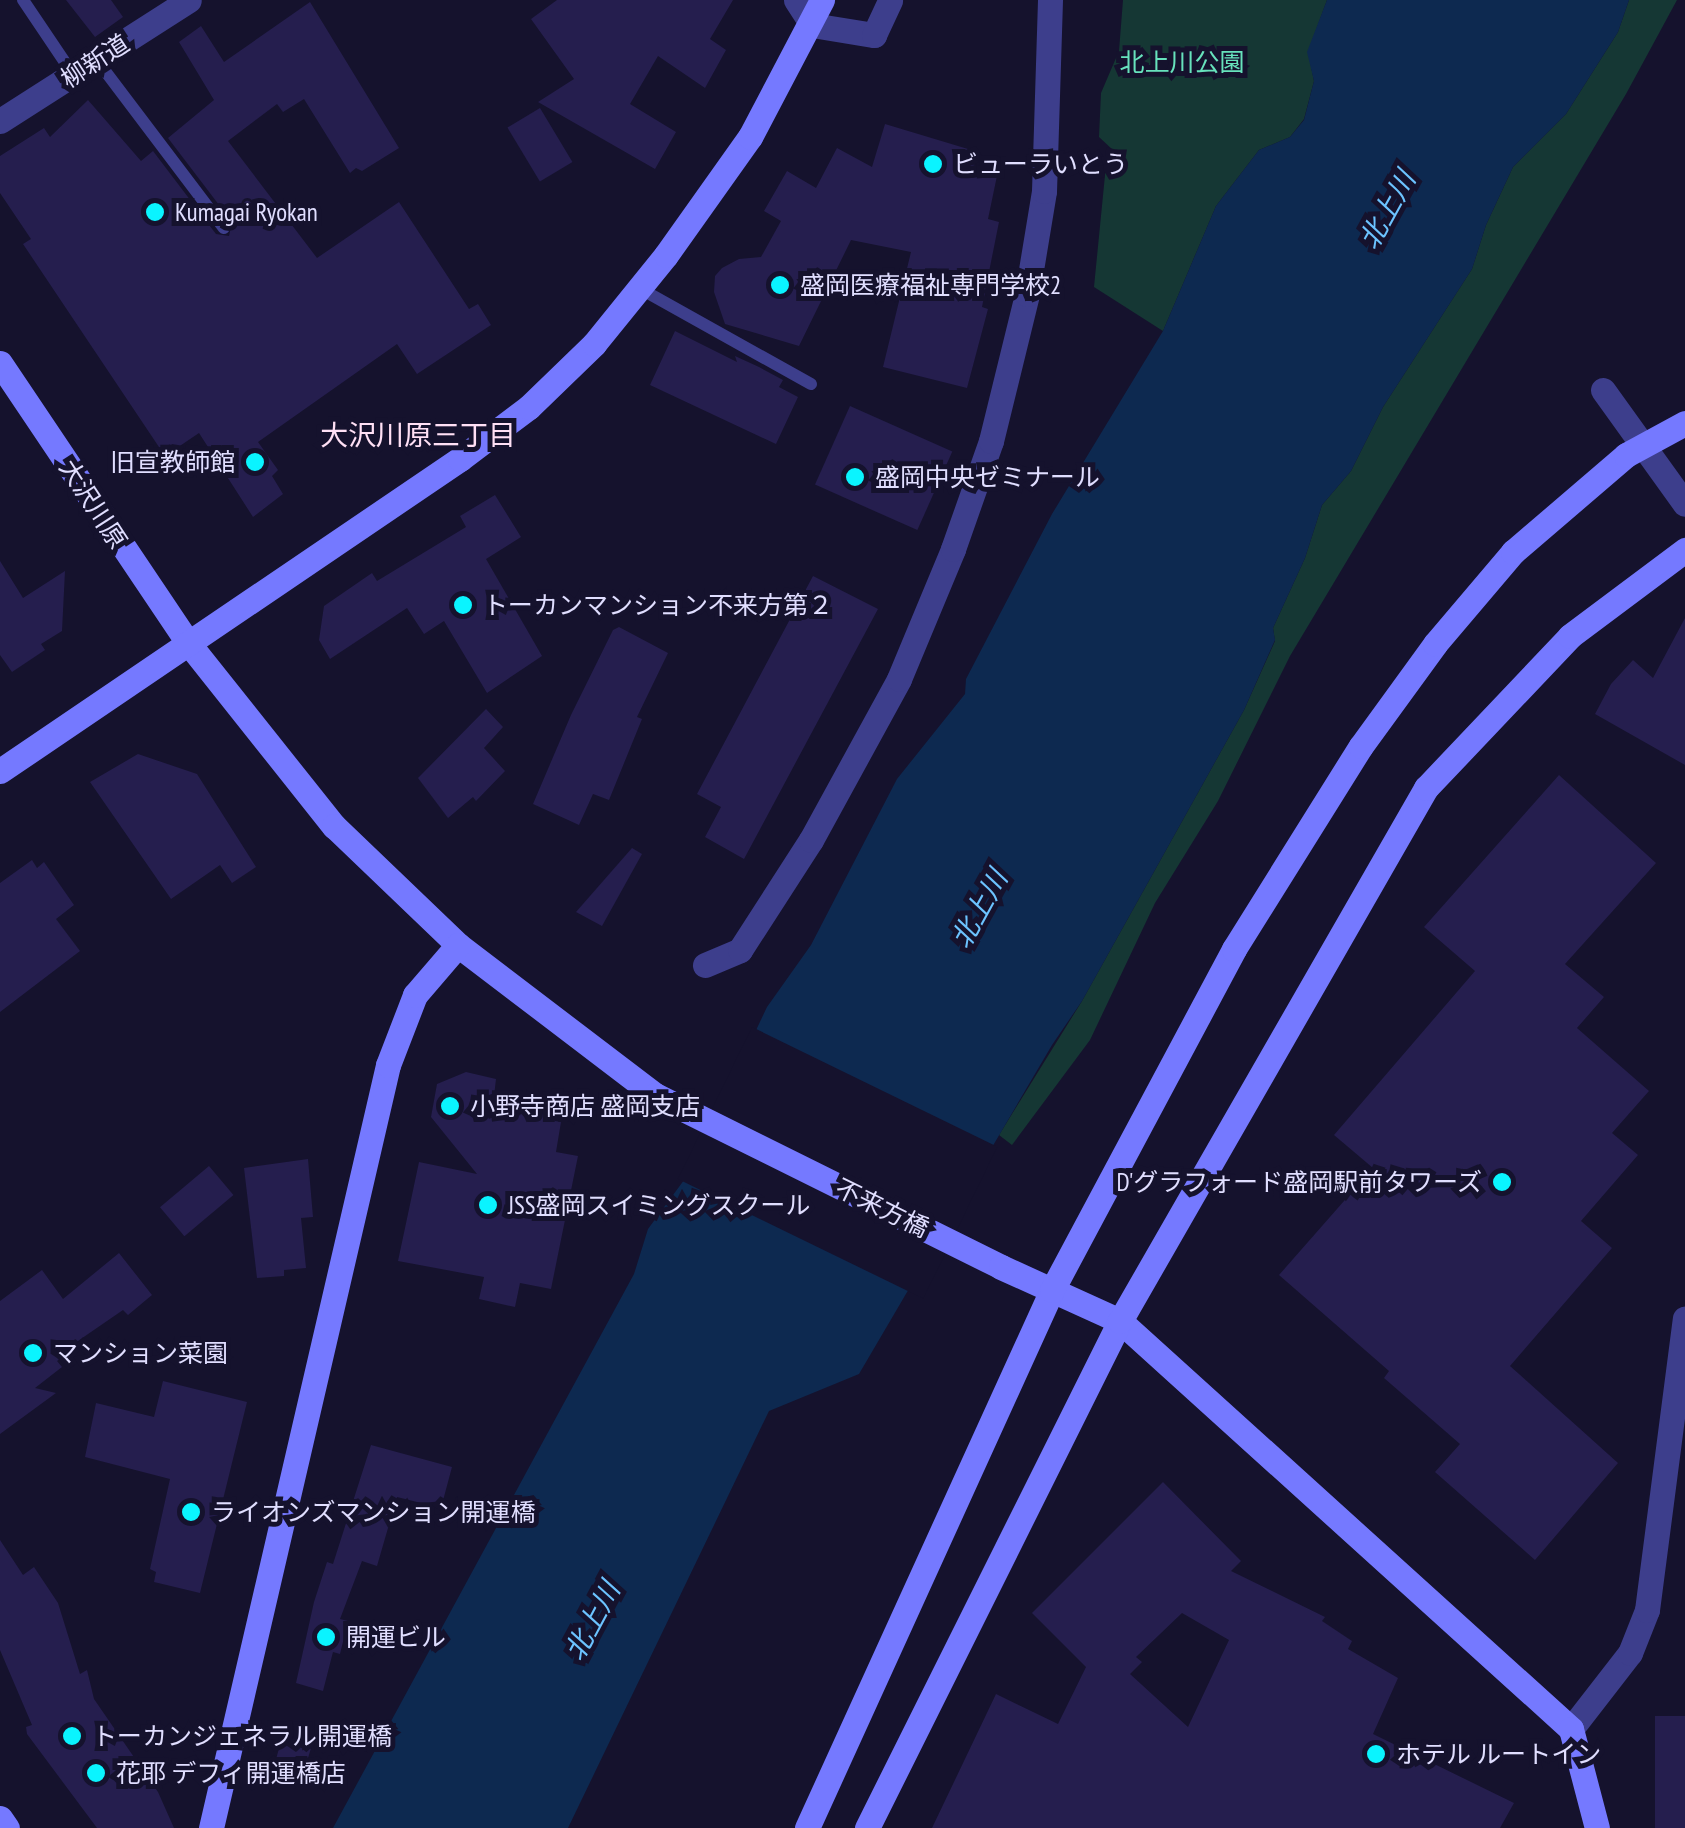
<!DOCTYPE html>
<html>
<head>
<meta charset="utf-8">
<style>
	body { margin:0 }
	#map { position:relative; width:1685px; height:1828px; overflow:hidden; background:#15122d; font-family:"PT Sans Narrow","Noto Sans JP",sans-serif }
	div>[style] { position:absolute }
	.green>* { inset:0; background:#153734 }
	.water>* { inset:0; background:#0d2950 }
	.pier>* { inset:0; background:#15122d; transform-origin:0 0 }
	.building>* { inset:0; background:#251e4e; transform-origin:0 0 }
	.lane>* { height:12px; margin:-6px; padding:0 6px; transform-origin:6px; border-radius:6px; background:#3d3e8c }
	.street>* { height:25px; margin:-12.5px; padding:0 12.5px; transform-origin:12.5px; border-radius:12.5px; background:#3d3e8c }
	.secondary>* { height:25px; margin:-12.5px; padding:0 12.5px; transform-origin:12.5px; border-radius:12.5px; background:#7579ff }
	.secondary-bridge>* { height:25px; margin:-12.5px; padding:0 12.5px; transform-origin:12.5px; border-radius:12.5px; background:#7579ff }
	.dots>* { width:28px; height:28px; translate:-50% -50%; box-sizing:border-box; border:5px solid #15122d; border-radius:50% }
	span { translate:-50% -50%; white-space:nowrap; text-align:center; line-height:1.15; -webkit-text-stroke:10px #15122d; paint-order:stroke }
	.street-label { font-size:25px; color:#e0deff }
	.park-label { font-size:25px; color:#67e2bc }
	.poi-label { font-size:25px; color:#e0deff }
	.left { translate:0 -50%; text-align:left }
	.right { translate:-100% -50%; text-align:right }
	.water-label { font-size:28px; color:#6cc3ff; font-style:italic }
	.neighbourhood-label { font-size:28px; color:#ffe0f5 }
</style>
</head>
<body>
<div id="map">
	<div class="green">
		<i style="clip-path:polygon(1123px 0,1327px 0,1308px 52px,1314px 81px,1304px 119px,1290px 137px,1259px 150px,1216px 206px,1163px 331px,1094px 287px,1106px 165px,1114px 151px,1099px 137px,1101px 93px,1119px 51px)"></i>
		<i style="clip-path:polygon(1629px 0,1677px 0,1626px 94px,1290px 656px,1218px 801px,1155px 903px,1090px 1040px,1012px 1145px,999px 1135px,1082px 1001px,1244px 710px,1275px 641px,1273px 628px,1305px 558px,1322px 505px,1351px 471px,1383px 407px,1472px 269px,1486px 225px,1513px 167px,1566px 114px,1618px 32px)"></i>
	</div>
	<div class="water">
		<i style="clip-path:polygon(1327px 0,1629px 0,1618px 32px,1566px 114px,1513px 167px,1486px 225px,1472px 269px,1383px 407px,1351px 471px,1322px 505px,1305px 558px,1273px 628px,1275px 640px,1244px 710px,1082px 1001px,1052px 1045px,859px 1374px,769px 1411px,568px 1828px,333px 1828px,634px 1274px,648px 1229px,687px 1176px,767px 1007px,811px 945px,897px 779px,965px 694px,966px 679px,1052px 514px,1163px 331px,1216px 206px,1259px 150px,1290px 137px,1304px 120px,1314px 81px,1307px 52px)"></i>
	</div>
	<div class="pier">
		<i style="left:752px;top:1027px;width:273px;height:169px;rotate:26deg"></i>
	</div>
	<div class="building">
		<i style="clip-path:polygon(66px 0,111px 0,123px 17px,95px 37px)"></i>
		<i style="clip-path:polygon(557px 0,733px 0,710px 39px,726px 50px,705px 88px,658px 56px,630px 104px,676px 132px,655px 169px,538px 102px,574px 79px,531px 19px)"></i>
		<i style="clip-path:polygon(310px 2px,399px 148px,362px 171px,356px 168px,350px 173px,304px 99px,283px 112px,277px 104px,228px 141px,317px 258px,399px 202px,469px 309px,478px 304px,491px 325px,417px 374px,397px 344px,258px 442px,278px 470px,272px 476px,283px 494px,253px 517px,199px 433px,165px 456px,23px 244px,31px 239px,0 193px,0 156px,44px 128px,50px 137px,88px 100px,141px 161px,153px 151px,216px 234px,229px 236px,232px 222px,168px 138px,214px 100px,179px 42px,201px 26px,224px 62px)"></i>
		<i style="left:540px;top:108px;width:63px;height:38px;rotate:59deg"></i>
		<i style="clip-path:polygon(885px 124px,968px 149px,960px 161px,998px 171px,988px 219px,999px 222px,982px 307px,988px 309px,967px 388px,883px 367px,911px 252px,851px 240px,799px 346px,725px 324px,714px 292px,715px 276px,722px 268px,739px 259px,761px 257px,781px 221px,764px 211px,787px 171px,816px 188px,837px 148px,872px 167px)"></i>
		<i style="clip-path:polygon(675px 331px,737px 362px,735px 356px,759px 367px,783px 380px,779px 387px,798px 397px,776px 444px,650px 385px)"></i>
		<i style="left:850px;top:406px;width:112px;height:86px;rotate:24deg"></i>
		<i style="clip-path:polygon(495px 495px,521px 537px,486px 559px,542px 656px,487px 693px,444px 621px,424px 634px,407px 608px,330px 659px,319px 640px,324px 606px,372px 573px,377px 581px,466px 527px,460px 516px)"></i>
		<i style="clip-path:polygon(0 561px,23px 598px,65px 571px,62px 631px,41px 644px,45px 650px,12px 672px,0 655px)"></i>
		<i style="clip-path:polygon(813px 576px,878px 609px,744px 859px,705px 837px,721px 807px,697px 794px)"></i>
		<i style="clip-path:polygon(1685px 618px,1685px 765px,1595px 714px,1611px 684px,1633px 660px,1653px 678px)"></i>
		<i style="clip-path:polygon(619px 627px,668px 653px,637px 717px,642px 719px,609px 800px,593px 794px,579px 825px,533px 804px,571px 715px,613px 630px)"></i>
		<i style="clip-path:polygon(486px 709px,503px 727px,484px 748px,505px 771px,476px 801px,473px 797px,448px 818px,418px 778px)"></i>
		<i style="clip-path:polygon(138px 754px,197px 774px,256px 867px,232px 883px,220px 865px,171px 899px,90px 782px)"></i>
		<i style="clip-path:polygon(1559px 775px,1656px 863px,1565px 964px,1604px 997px,1577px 1028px,1649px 1091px,1612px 1133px,1638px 1155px,1581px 1221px,1612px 1248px,1510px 1366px,1618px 1463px,1535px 1560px,1435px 1472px,1460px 1444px,1384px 1378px,1389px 1371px,1279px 1275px,1373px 1168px,1334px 1135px,1475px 971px,1424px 927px)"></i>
		<i style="clip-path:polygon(632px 848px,642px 854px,602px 926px,576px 912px)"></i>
		<i style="clip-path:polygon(32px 860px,37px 868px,44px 862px,74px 905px,56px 919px,80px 951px,0 1012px,0 883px)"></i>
		<i style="clip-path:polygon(466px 1072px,496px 1079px,493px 1105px,555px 1114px,555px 1121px,561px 1122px,556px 1152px,578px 1156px,551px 1289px,520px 1283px,515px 1307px,479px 1299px,484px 1277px,398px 1261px,419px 1162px,477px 1174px,431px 1117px,437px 1084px)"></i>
		<i style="clip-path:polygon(308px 1159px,313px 1217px,301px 1218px,306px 1268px,284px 1270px,284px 1276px,257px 1278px,244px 1168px)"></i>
		<i style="left:209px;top:1166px;width:38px;height:64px;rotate:50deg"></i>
		<i style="clip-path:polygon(119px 1253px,152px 1295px,128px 1315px,123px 1310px,75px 1343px,77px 1346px,57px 1361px,62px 1367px,35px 1388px,56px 1393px,0 1434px,0 1301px,42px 1270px,63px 1299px)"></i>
		<i style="clip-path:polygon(163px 1381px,247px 1402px,200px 1593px,154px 1582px,156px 1572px,150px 1569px,170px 1479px,85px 1457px,96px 1403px,154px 1417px)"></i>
		<i style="clip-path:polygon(371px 1445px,452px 1467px,441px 1508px,397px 1497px,377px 1566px,362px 1561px,340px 1619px,348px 1621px,340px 1654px,333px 1652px,323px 1691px,296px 1683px,314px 1602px,327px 1562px,333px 1564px)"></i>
		<i style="clip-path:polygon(evenodd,1163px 1482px,1241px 1561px,1231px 1571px,1325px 1617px,1322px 1621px,1352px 1641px,1348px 1649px,1398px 1678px,1373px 1734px,1514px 1803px,1500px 1828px,932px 1828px,996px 1694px,1058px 1724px,1086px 1667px,1032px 1613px,1163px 1482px,1182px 1613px,1229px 1640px,1188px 1727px,1130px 1674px,1142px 1662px,1136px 1657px,1182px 1613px)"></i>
		<i style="clip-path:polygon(0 1540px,23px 1575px,34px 1567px,58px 1603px,80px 1674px,87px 1670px,94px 1699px,158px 1792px,174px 1828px,97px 1828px,27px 1734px,26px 1727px,32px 1725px,0 1650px)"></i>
		<i style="left:1685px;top:1716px;width:112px;height:30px;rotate:90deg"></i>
		<i style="clip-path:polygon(282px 1737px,312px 1745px,304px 1771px,274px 1767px)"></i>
	</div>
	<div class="lane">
		<i style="left:23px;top:0;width:89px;rotate:56deg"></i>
		<i style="left:96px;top:59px;width:212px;rotate:52.9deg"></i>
		<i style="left:639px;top:288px;width:197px;rotate:29.2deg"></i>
	</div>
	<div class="street">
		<i style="left:796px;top:0;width:30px;rotate:57deg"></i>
		<i style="left:812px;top:25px;width:63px;rotate:9.2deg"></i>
		<i style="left:874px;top:35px;width:38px;rotate:-65deg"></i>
		<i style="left:0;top:121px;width:224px;rotate:-32.6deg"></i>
		<i style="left:1603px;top:390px;width:140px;rotate:54.3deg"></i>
		<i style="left:705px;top:965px;width:38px;rotate:-23deg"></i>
		<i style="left:740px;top:950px;width:131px;rotate:-57.2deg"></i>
		<i style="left:811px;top:840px;width:183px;rotate:-61.3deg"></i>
		<i style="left:899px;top:679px;width:141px;rotate:-67.4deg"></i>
		<i style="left:953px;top:549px;width:114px;rotate:-70.6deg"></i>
		<i style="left:991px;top:441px;width:151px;rotate:-76.2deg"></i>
		<i style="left:1027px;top:294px;width:104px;rotate:-80.6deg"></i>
		<i style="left:1044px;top:191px;width:191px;rotate:-88.2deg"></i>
		<i style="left:1571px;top:1729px;width:96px;rotate:-52.2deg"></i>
		<i style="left:1630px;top:1653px;width:46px;rotate:-68.4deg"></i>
		<i style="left:1647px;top:1610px;width:294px;rotate:-82.6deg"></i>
	</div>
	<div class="secondary">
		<i style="left:0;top:363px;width:339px;rotate:56.1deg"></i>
		<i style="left:189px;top:644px;width:233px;rotate:51.5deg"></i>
		<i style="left:334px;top:826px;width:172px;rotate:43.8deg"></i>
		<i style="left:458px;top:945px;width:248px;rotate:37.3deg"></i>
		<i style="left:655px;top:1095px;width:386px;rotate:26.4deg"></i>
		<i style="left:1001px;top:1267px;width:131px;rotate:24.4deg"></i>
		<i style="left:1120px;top:1321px;width:608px;rotate:42.13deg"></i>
		<i style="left:1571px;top:1729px;width:102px;rotate:75.3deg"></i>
		<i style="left:0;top:771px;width:556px;rotate:-34.15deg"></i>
		<i style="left:460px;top:459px;width:86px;rotate:-37deg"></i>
		<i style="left:529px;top:407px;width:91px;rotate:-44.1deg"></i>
		<i style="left:594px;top:344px;width:114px;rotate:-51deg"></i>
		<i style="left:666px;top:255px;width:145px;rotate:-54.6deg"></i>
		<i style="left:750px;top:137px;width:155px;rotate:-62.3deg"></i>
		<i style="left:0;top:1818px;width:12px;rotate:55deg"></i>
		<i style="left:211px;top:1828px;width:783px;rotate:-76.94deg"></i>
		<i style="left:388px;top:1065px;width:75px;rotate:-68.9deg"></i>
		<i style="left:415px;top:995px;width:66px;rotate:-49.3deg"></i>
		<i style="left:807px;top:1828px;width:591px;rotate:-65.52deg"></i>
		<i style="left:1052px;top:1290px;width:387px;rotate:-61.9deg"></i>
		<i style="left:867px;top:1828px;width:567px;rotate:-63.48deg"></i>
		<i style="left:1120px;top:1321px;width:615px;rotate:-60.14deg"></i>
		<i style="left:1426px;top:788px;width:209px;rotate:-46.5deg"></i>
		<i style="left:1570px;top:636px;width:144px;rotate:-36.8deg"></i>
	</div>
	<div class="secondary-bridge">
		<i style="left:1234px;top:949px;width:239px;rotate:-58deg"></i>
		<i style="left:1361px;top:746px;width:126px;rotate:-54deg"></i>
		<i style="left:1435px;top:644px;width:121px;rotate:-49.7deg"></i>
		<i style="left:1513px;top:552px;width:149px;rotate:-40.6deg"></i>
		<i style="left:1626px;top:455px;width:67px;rotate:-28.5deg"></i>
	</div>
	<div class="dots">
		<i style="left:933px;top:164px;background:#0af4ff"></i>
		<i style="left:155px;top:212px;background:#0af4ff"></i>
		<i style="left:780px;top:285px;background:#0af4ff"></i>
		<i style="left:255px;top:462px;background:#0af4ff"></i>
		<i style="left:855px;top:477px;background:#0af4ff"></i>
		<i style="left:463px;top:605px;background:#0af4ff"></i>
		<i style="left:450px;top:1106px;background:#0af4ff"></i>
		<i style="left:1502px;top:1182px;background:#0af4ff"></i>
		<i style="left:488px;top:1205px;background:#0af4ff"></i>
		<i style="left:33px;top:1353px;background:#0af4ff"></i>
		<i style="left:191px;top:1512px;background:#0af4ff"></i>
		<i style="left:326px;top:1637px;background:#0af4ff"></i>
		<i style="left:72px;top:1736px;background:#0af4ff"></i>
		<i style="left:1376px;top:1754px;background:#0af4ff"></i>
		<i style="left:96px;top:1773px;background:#0af4ff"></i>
	</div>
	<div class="street-label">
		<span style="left:95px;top:61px;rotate:-33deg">柳新道</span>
		<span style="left:93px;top:504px;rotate:57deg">大沢川原</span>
		<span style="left:882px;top:1208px;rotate:26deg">不来方橋</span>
	</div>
	<div class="park-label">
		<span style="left:1182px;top:62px">北上川公園</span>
	</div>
	<div class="poi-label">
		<span class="left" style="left:953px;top:164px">ビューラいとう</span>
		<span class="left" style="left:175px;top:212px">Kumagai Ryokan</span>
		<span class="left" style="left:800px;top:285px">盛岡医療福祉専門学校2</span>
		<span class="right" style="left:235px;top:462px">旧宣教師館</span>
		<span class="left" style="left:875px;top:477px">盛岡中央ゼミナール</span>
		<span class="left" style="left:483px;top:605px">トーカンマンション不来方第２</span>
		<span class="left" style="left:470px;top:1106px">小野寺商店 盛岡支店</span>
		<span class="right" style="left:1482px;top:1182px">D'グラフォード盛岡駅前タワーズ</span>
		<span class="left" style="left:508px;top:1205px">JSS盛岡スイミングスクール</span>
		<span class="left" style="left:53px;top:1353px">マンション菜園</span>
		<span class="left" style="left:211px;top:1512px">ライオンズマンション開運橋</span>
		<span class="left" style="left:346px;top:1637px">開運ビル</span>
		<span class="left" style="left:92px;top:1736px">トーカンジェネラル開運橋</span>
		<span class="left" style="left:1396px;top:1754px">ホテル ルートイン</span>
		<span class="left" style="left:116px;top:1773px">花耶 デフィ開運橋店</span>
	</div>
	<div class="water-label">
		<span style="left:1387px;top:210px;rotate:-61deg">北上川</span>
		<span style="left:979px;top:909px;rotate:-61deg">北上川</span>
		<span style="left:592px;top:1621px;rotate:-62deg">北上川</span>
	</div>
	<div class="neighbourhood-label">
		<span style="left:418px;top:435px">大沢川原三丁目</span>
	</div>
</div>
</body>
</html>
